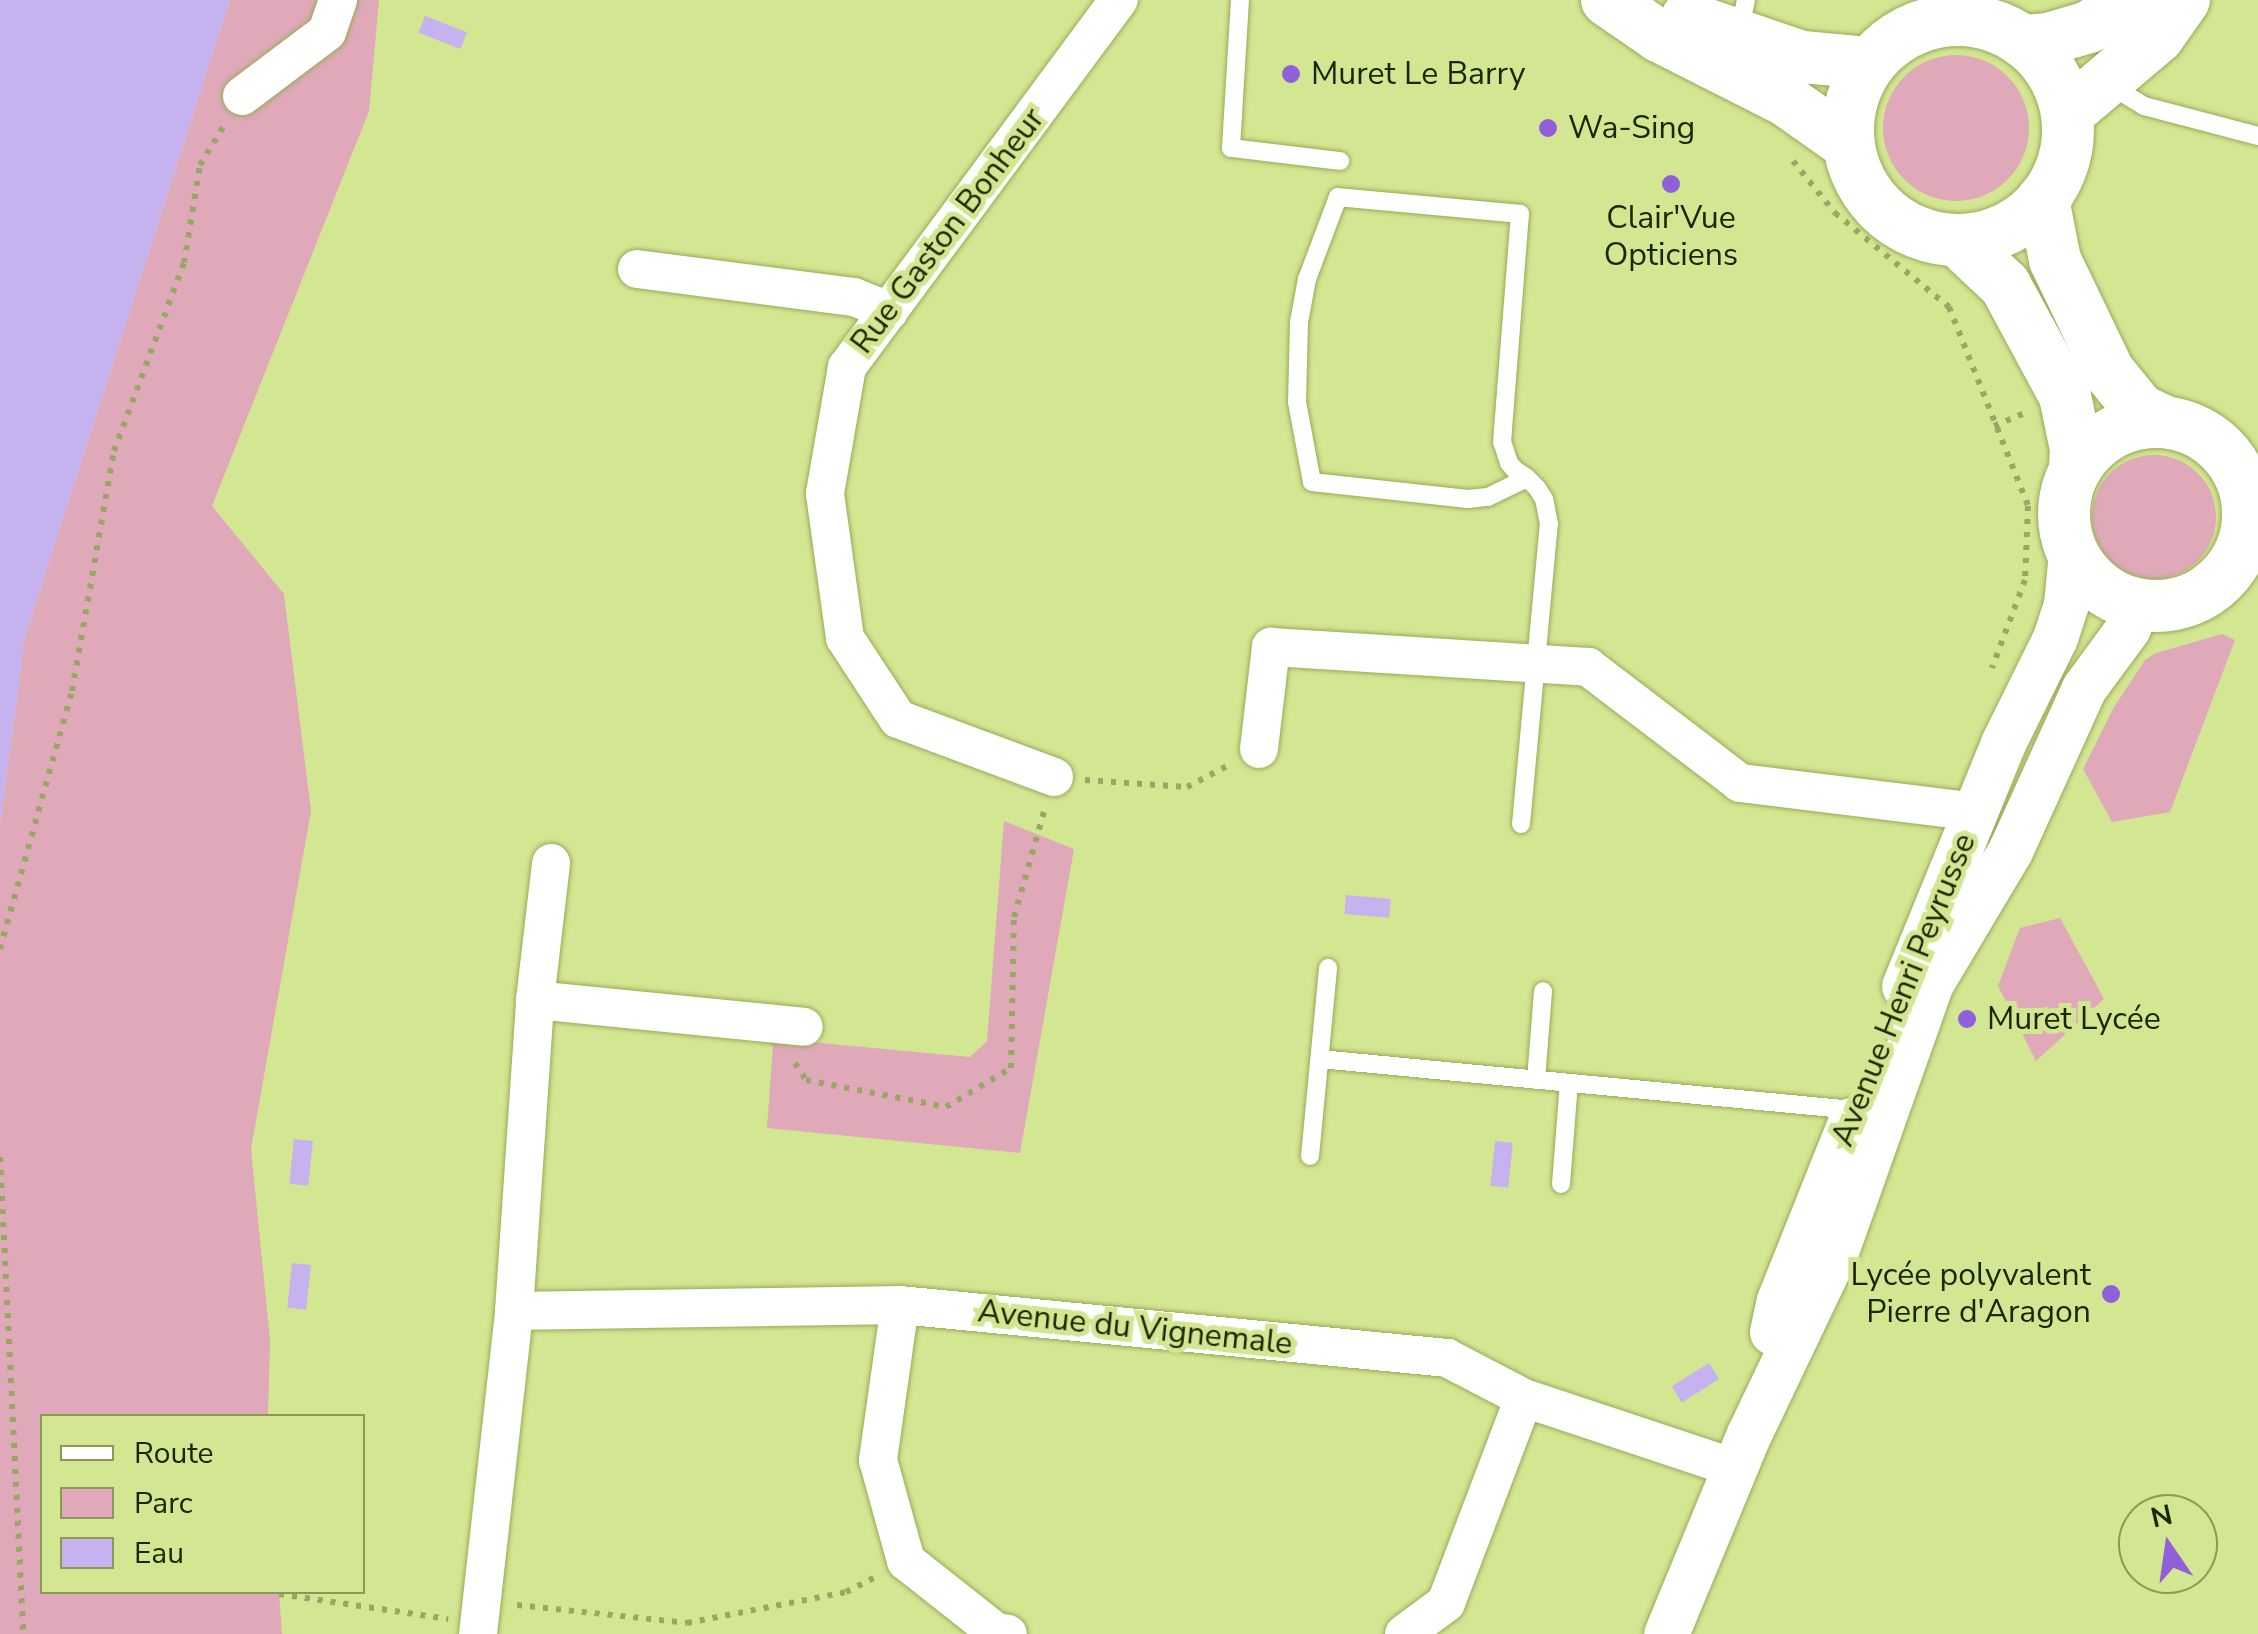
<!DOCTYPE html>
<html>
<head>
<meta charset="utf-8">
<style>
	body { margin:0 }
	#map { position:relative; width:2258px; height:1634px; overflow:hidden; background:#d3e692; font-family:"Nunito Sans",sans-serif }
	div>[style] { position:absolute }
	.green>* { inset:0; background:#dfa9b9 }
	.round { border-radius:50% }
	.water>* { inset:0; background:#c6b2ef; transform-origin:0 0 }
	.path>* { height:6px; margin-top:-3px; transform-origin:0; background:repeating-linear-gradient(90deg,#98a763 0 5px,transparent 0 13px) }
	.roads { filter:drop-shadow(0 0 2px #99aa58) drop-shadow(0 0 2px #99aa58) }
	.service>* { height:18px; margin:-9px; padding:0 9px; transform-origin:9px; border-radius:9px; background:#fff }
	.minor>* { height:38px; margin:-19px; padding:0 19px; transform-origin:19px; border-radius:19px; background:#fff }
	.tertiary>* { height:45px; margin:-22.5px; padding:0 22.5px; transform-origin:22.5px; border-radius:22.5px; background:#fff }
	.secondary>* { height:52px; margin:-26px; padding:0 26px; transform-origin:26px; border-radius:26px; background:#fff }
	.secondary>.ring { margin:-26px; padding:0; box-sizing:content-box; background:none; border:52px solid #fff; border-radius:50% }
	.dots>* { width:28px; height:28px; translate:-50% -50%; box-sizing:border-box; border:5px solid #d3e692; border-radius:50% }
	span { translate:-50% -50%; white-space:nowrap; text-align:center; line-height:1.15; -webkit-text-stroke:10px #d3e692; paint-order:stroke }
	.poi-label { font-size:32px; color:#1e2502 }
	.left { translate:0 -50%; text-align:left }
	.right { translate:-100% -50%; text-align:right }
	.street-label { font-size:32px; color:#1e2502 }
	.legend { position:absolute; left:40px; top:1414px; width:325px; height:180px; box-sizing:border-box; background:#d3e692; border:2px solid #8b9958; margin:0; padding:12px 18px; list-style:none; font-size:30px; color:#1e2502 }
	.legend li { display:flex; align-items:center; gap:20px; height:50px }
	.legend b { width:50px; border:2px solid #8b9958 }
	.north { position:absolute; left:2118px; top:1494px; width:100px; height:100px; box-sizing:border-box; background:#d3e692; border:2px solid #8b9958; border-radius:50%; rotate:347deg; font-size:28px; font-weight:700; line-height:40px; text-align:center; color:#1e2502 }
	.north::after { content:''; display:block; margin:auto; width:35px; height:45px; background:#8f60d9; clip-path:polygon(50% 0,100% 100%,50% 72%,0 100%) }
</style>
</head>
<body>
<div id="map">
	<div class="green">
		<i style="clip-path:polygon(230px 0,379px 0,369px 111px,212px 506px,284px 594px,311px 811px,251px 1149px,270px 1340px,268px 1416px,42px 1416px,42px 1592px,279px 1592px,282px 1634px,0 1634px,0 826px,25px 637px)"></i>
		<i class="round" style="left:1883px;top:55px;width:146px;height:146px"></i>
		<i class="round" style="left:2092px;top:455px;width:124px;height:124px"></i>
		<i style="clip-path:polygon(2222px 634px,2235px 640px,2170px 812px,2112px 822px,2083px 769px,2114px 707px,2145px 660px,2156px 653px)"></i>
		<i style="clip-path:polygon(1004px 821px,1074px 849px,1020px 1153px,767px 1128px,773px 1046px,758px 1037px,970px 1057px,987px 1041px)"></i>
		<i style="clip-path:polygon(2060px 918px,2104px 999px,2036px 1061px,1998px 986px,2020px 928px)"></i>
	</div>
	<div class="water">
		<i style="clip-path:polygon(0 0,230px 0,25px 637px,0 826px)"></i>
		<i style="left:425px;top:16px;width:45px;height:18px;rotate:21deg"></i>
		<i style="left:1346px;top:895px;width:45px;height:19px;rotate:5deg"></i>
		<i style="left:294px;top:1139px;width:19px;height:45px;rotate:6deg"></i>
		<i style="left:1495px;top:1141px;width:18px;height:45px;rotate:6deg"></i>
		<i style="left:292px;top:1263px;width:19px;height:45px;rotate:6deg"></i>
		<i style="left:1709px;top:1363px;width:19px;height:44px;rotate:58deg"></i>
	</div>
	<div class="path">
		<i style="left:1793px;top:161px;width:67px;rotate:51.1deg"></i>
		<i style="left:1835px;top:213px;width:148px;rotate:39.5deg"></i>
		<i style="left:1949px;top:307px;width:214px;rotate:68.3deg"></i>
		<i style="left:2028px;top:506px;width:74px;rotate:92.3deg"></i>
		<i style="left:2025px;top:580px;width:94px;rotate:110.6deg"></i>
		<i style="left:1994px;top:426px;width:34px;rotate:-23deg"></i>
		<i style="left:1085px;top:780px;width:102px;rotate:3.9deg"></i>
		<i style="left:1187px;top:787px;width:50px;rotate:-27.6deg"></i>
		<i style="left:0;top:949px;width:268px;rotate:-74.4deg"></i>
		<i style="left:72px;top:691px;width:244px;rotate:-80.1deg"></i>
		<i style="left:114px;top:451px;width:201px;rotate:-69.6deg"></i>
		<i style="left:184px;top:263px;width:99px;rotate:-80.7deg"></i>
		<i style="left:200px;top:165px;width:50px;rotate:-58.8deg"></i>
		<i style="left:795px;top:1063px;width:20px;rotate:57deg"></i>
		<i style="left:806px;top:1080px;width:143px;rotate:10.9deg"></i>
		<i style="left:946px;top:1107px;width:76px;rotate:-31deg"></i>
		<i style="left:1011px;top:1068px;width:151px;rotate:-88.9deg"></i>
		<i style="left:1014px;top:917px;width:113px;rotate:-74.1deg"></i>
		<i style="left:0;top:1157px;width:478px;rotate:87.2deg"></i>
		<i style="left:279px;top:1594px;width:171px;rotate:8.4deg"></i>
		<i style="left:517px;top:1605px;width:171px;rotate:6deg"></i>
		<i style="left:687px;top:1623px;width:162px;rotate:-11deg"></i>
		<i style="left:846px;top:1592px;width:35px;rotate:-27deg"></i>
	</div>
	<div class="roads">
		<div class="service">
			<i style="left:1240px;top:0;width:148px;rotate:93.5deg"></i>
			<i style="left:1231px;top:148px;width:110px;rotate:6.8deg"></i>
			<i style="left:1982px;top:23px;width:23px;rotate:-80deg"></i>
			<i style="left:1739px;top:33px;width:34px;rotate:-78deg"></i>
			<i style="left:2108px;top:84px;width:42px;rotate:31.4deg"></i>
			<i style="left:2144px;top:106px;width:118px;rotate:14.7deg"></i>
			<i style="left:1521px;top:824px;width:301px;rotate:-84.7deg"></i>
			<i style="left:1549px;top:524px;width:25px;rotate:-101deg"></i>
			<i style="left:1544px;top:499px;width:13px;rotate:-122deg"></i>
			<i style="left:1537px;top:488px;width:14px;rotate:-135deg"></i>
			<i style="left:1527px;top:478px;width:14px;rotate:-146deg"></i>
			<i style="left:1515px;top:470px;width:9px;rotate:-131deg"></i>
			<i style="left:1509px;top:463px;width:22px;rotate:-108deg"></i>
			<i style="left:1502px;top:442px;width:229px;rotate:-85.5deg"></i>
			<i style="left:1520px;top:214px;width:183px;rotate:-174.7deg"></i>
			<i style="left:1338px;top:197px;width:88px;rotate:110.7deg"></i>
			<i style="left:1307px;top:279px;width:44px;rotate:100.5deg"></i>
			<i style="left:1299px;top:322px;width:80px;rotate:91.4deg"></i>
			<i style="left:1297px;top:402px;width:81px;rotate:79.4deg"></i>
			<i style="left:1312px;top:482px;width:157px;rotate:6.2deg"></i>
			<i style="left:1468px;top:499px;width:20px;rotate:-6deg"></i>
			<i style="left:1488px;top:497px;width:43px;rotate:-26deg"></i>
			<i style="left:1320px;top:1059px;width:536px;rotate:5.46deg"></i>
			<i style="left:1536px;top:1080px;width:89px;rotate:-85.5deg"></i>
			<i style="left:1310px;top:1156px;width:189px;rotate:-84.5deg"></i>
			<i style="left:1561px;top:1184px;width:101px;rotate:-85.5deg"></i>
		</div>
		<div class="minor">
			<i style="left:242px;top:96px;width:106px;rotate:-37deg"></i>
			<i style="left:327px;top:32px;width:34px;rotate:-71deg"></i>
			<i style="left:637px;top:269px;width:219px;rotate:7.4deg"></i>
			<i style="left:854px;top:297px;width:38px;rotate:22deg"></i>
			<i style="left:1259px;top:749px;width:103px;rotate:-83.3deg"></i>
			<i style="left:1271px;top:647px;width:318px;rotate:3.6deg"></i>
			<i style="left:1588px;top:667px;width:191px;rotate:37.3deg"></i>
			<i style="left:1740px;top:783px;width:237px;rotate:7deg"></i>
			<i style="left:1054px;top:777px;width:166px;rotate:-159.6deg"></i>
			<i style="left:898px;top:719px;width:97px;rotate:-123.2deg"></i>
			<i style="left:845px;top:638px;width:146px;rotate:-97.9deg"></i>
			<i style="left:825px;top:493px;width:128px;rotate:-80.1deg"></i>
			<i style="left:847px;top:367px;width:457px;rotate:-53.5deg"></i>
			<i style="left:535px;top:1000px;width:270px;rotate:5.7deg"></i>
			<i style="left:900px;top:1305px;width:157px;rotate:98.1deg"></i>
			<i style="left:878px;top:1460px;width:105px;rotate:74.5deg"></i>
			<i style="left:906px;top:1561px;width:115px;rotate:38.3deg"></i>
			<i style="left:996px;top:1632px;width:12px;rotate:9deg"></i>
			<i style="left:514px;top:1311px;width:386px;rotate:-0.9deg"></i>
			<i style="left:900px;top:1305px;width:550px;rotate:5.53deg"></i>
			<i style="left:1447px;top:1358px;width:87px;rotate:27.5deg"></i>
			<i style="left:1524px;top:1398px;width:222px;rotate:18.4deg"></i>
			<i style="left:478px;top:1634px;width:325px;rotate:-83.6deg"></i>
			<i style="left:514px;top:1311px;width:312px;rotate:-86.1deg"></i>
			<i style="left:535px;top:1000px;width:138px;rotate:-83.3deg"></i>
			<i style="left:1404px;top:1634px;width:52px;rotate:-36.4deg"></i>
			<i style="left:1446px;top:1603px;width:219px;rotate:-69.2deg"></i>
		</div>
		<div class="tertiary">
			<i style="left:1904px;top:986px;width:262px;rotate:-67.8deg"></i>
			<i style="left:2003px;top:743px;width:117px;rotate:-63.7deg"></i>
			<i style="left:2055px;top:638px;width:36px;rotate:-72deg"></i>
			<i style="left:2066px;top:604px;width:52px;rotate:-84.5deg"></i>
			<i style="left:1772px;top:1332px;width:33px;rotate:-78deg"></i>
			<i style="left:1779px;top:1300px;width:194px;rotate:-68.2deg"></i>
			<i style="left:1666px;top:1634px;width:217px;rotate:-67.5deg"></i>
			<i style="left:1749px;top:1434px;width:199px;rotate:-64.5deg"></i>
			<i style="left:1835px;top:1254px;width:285px;rotate:-70.5deg"></i>
			<i style="left:1930px;top:985px;width:156px;rotate:-59.2deg"></i>
			<i style="left:2010px;top:851px;width:179px;rotate:-65.6deg"></i>
			<i style="left:2084px;top:688px;width:74px;rotate:-53.7deg"></i>
			<i style="left:2128px;top:628px;width:27px;rotate:-70deg"></i>
		</div>
		<div class="secondary">
			<i style="left:1607px;top:0;width:63px;rotate:34.7deg"></i>
			<i style="left:1659px;top:36px;width:144px;rotate:26.9deg"></i>
			<i style="left:1787px;top:101px;width:75px;rotate:35.2deg"></i>
			<i style="left:1687px;top:18px;width:121px;rotate:18.7deg"></i>
			<i style="left:1802px;top:57px;width:66px;rotate:5.2deg"></i>
			<i class="ring" style="left:1848px;top:20px;width:168px;height:168px"></i>
			<i style="left:2022px;top:41px;width:26px;rotate:-4deg"></i>
			<i style="left:2048px;top:39px;width:43px;rotate:-16.3deg"></i>
			<i style="left:2089px;top:27px;width:49px;rotate:-33.4deg"></i>
			<i style="left:2067px;top:114px;width:119px;rotate:-40.2deg"></i>
			<i style="left:2158px;top:37px;width:45px;rotate:-54.9deg"></i>
			<i style="left:2043px;top:199px;width:62px;rotate:78.9deg"></i>
			<i style="left:2055px;top:260px;width:124px;rotate:64.3deg"></i>
			<i style="left:2109px;top:372px;width:49px;rotate:50.8deg"></i>
			<i style="left:2140px;top:410px;width:29px;rotate:25deg"></i>
			<i style="left:1957px;top:240px;width:66px;rotate:43.2deg"></i>
			<i style="left:2005px;top:285px;width:126px;rotate:61.6deg"></i>
			<i style="left:2065px;top:396px;width:54px;rotate:78.3deg"></i>
			<i style="left:2076px;top:449px;width:21px;rotate:93deg"></i>
			<i class="ring" style="left:2064px;top:422px;width:132px;height:132px"></i>
		</div>
	</div>
	<div class="dots">
		<i style="left:1291px;top:74px;background:#8f60d9"></i>
		<i style="left:1548px;top:128px;background:#8f60d9"></i>
		<i style="left:1671px;top:184px;background:#8f60d9"></i>
		<i style="left:1967px;top:1019px;background:#8f60d9"></i>
		<i style="left:2111px;top:1294px;background:#8f60d9"></i>
	</div>
	<div class="poi-label">
		<span class="left" style="left:1311px;top:74px">Muret Le Barry</span>
		<span class="left" style="left:1568px;top:128px">Wa-Sing</span>
		<span style="left:1671px;top:237px">Clair'Vue<br>Opticiens</span>
		<span class="left" style="left:1987px;top:1019px">Muret Lycée</span>
		<span class="right" style="left:2091px;top:1294px">Lycée polyvalent<br>Pierre d'Aragon</span>
	</div>
	<div class="street-label">
		<span style="left:948px;top:231px;rotate:-53deg">Rue Gaston Bonheur</span>
		<span style="left:1904px;top:990px;rotate:-68deg">Avenue Henri Peyrusse</span>
		<span style="left:1135px;top:1328px;rotate:6deg">Avenue du Vignemale</span>
	</div>
	<ul class="legend">
	<li><b style="height:12px;background:#fff"></b>Route</li>
	<li><b style="height:28px;background:#dfa9b9"></b>Parc</li>
	<li><b style="height:28px;background:#c6b2ef"></b>Eau</li>
	</ul>
	<div class="north">N</div>
</div>
</body>
</html>
